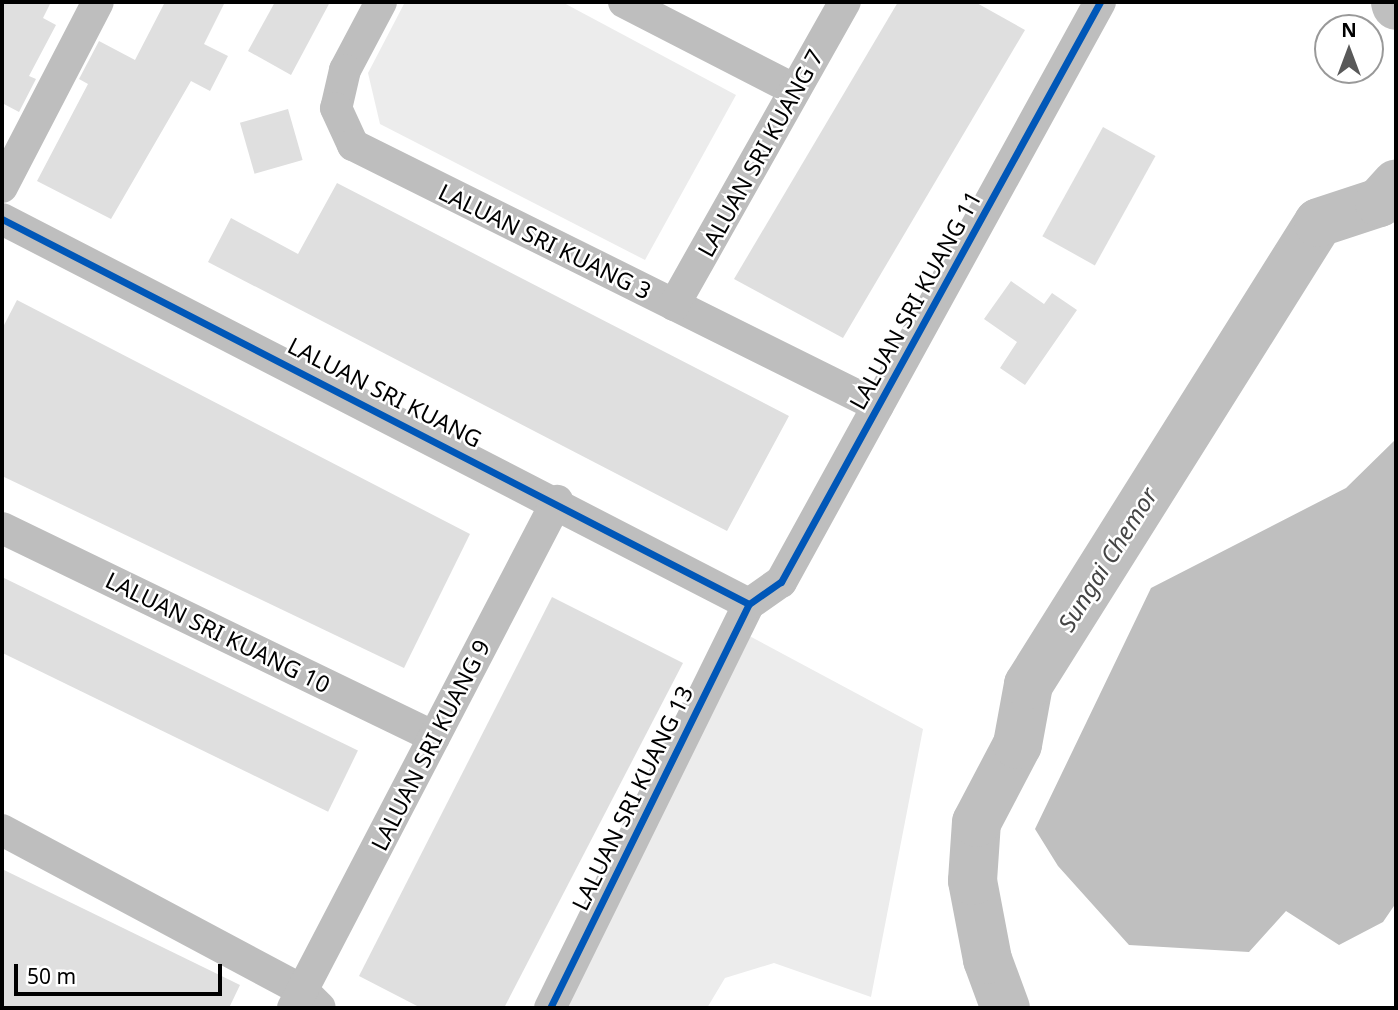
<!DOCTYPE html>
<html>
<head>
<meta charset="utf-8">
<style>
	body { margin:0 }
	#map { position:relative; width:1398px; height:1010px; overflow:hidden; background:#fff; font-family:"Noto Sans",sans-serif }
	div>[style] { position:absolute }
	.green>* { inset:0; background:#ececec }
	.water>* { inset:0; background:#bfbfbf }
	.river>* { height:49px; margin:-24.5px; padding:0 24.5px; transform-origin:24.5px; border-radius:24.5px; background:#bfbfbf }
	.building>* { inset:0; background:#dfdfdf; transform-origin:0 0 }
	.minor>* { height:32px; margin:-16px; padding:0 16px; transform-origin:16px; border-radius:16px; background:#bebebe }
	.cycleway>* { height:7px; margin:-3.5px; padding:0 3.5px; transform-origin:3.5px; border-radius:3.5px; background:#0057b8 }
	span { translate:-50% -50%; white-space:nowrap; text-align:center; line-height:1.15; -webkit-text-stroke:5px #fff; paint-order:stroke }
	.street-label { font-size:23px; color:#000 }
	.water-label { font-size:24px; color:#444; font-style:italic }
	.frame { position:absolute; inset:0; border:4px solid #000; pointer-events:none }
	.north { position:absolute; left:1314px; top:14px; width:70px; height:70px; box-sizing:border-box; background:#fff; border:2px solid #999; border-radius:50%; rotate:0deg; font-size:19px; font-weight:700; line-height:28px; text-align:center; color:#000 }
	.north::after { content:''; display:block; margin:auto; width:24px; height:32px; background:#595959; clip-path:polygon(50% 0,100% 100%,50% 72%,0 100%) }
	.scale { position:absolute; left:14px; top:964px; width:208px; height:32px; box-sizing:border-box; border:4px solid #000; border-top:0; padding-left:9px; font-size:21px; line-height:24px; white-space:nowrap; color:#000; -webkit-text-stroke:5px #fff; paint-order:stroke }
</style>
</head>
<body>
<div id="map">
	<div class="green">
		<i style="clip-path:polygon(405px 2px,562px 2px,736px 95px,645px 260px,380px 124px,368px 73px)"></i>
		<i style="clip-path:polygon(740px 631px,923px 729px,871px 997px,774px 963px,725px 978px,707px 1008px,555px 1008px)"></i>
	</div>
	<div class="water">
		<i style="clip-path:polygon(1396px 439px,1396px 903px,1383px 922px,1339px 945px,1286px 911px,1249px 952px,1129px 945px,1058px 866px,1035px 829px,1151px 588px,1346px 488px)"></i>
	</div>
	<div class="river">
		<i style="left:1395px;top:2px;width:3px;rotate:72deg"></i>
		<i style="left:1005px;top:1008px;width:52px;rotate:-110.2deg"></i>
		<i style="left:987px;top:959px;width:80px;rotate:-100.8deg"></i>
		<i style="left:972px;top:880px;width:58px;rotate:-86.1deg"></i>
		<i style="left:976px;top:822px;width:88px;rotate:-62.3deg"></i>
		<i style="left:1017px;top:744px;width:61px;rotate:-79.6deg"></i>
		<i style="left:1028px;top:684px;width:545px;rotate:-57.88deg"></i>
		<i style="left:1318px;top:222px;width:64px;rotate:-18.2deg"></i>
		<i style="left:1379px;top:202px;width:25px;rotate:-48deg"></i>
	</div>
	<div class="building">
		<i style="clip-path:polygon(2px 2px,51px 2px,43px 18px,56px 25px,29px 76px,36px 79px,19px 112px,2px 103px)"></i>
		<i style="clip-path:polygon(165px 2px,225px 2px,204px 44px,228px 56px,210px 91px,191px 81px,111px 219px,37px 181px,88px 84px,79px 79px,99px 41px,135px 60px)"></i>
		<i style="clip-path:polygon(275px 2px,330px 2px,291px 75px,248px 51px)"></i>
		<i style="clip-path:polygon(898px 2px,975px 2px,1025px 30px,843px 338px,734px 279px)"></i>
		<i style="left:288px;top:109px;width:53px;height:50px;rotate:74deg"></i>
		<i style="left:1103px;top:127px;width:60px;height:125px;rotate:29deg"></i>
		<i style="clip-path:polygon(337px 183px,789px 416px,727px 531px,208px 262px,231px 218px,298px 254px)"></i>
		<i style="clip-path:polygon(1011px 281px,1044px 304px,1052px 293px,1077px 310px,1025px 385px,1000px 368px,1017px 342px,984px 319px)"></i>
		<i style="clip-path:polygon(17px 300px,470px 534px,404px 668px,2px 476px,2px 329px)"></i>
		<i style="left:2px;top:577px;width:396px;height:68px;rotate:26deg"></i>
		<i style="clip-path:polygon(552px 597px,683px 663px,504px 1008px,421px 1008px,359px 976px)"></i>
		<i style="clip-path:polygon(2px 869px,240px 985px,229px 1008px,2px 1008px)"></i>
	</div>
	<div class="minor">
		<i style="left:381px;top:2px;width:77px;rotate:117.9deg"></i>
		<i style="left:345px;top:70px;width:39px;rotate:103deg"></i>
		<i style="left:336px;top:108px;width:41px;rotate:65.3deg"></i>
		<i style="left:353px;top:145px;width:586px;rotate:26.43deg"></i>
		<i style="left:624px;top:2px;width:192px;rotate:27.2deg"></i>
		<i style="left:2px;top:187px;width:208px;rotate:-62.6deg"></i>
		<i style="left:2px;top:219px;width:840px;rotate:27.27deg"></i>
		<i style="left:674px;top:305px;width:348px;rotate:-60.6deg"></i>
		<i style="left:2px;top:528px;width:480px;rotate:25.8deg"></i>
		<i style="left:2px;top:830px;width:340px;rotate:28.1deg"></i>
		<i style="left:302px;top:990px;width:25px;rotate:45deg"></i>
		<i style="left:293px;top:1008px;width:572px;rotate:-62.49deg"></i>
		<i style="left:550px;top:1008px;width:450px;rotate:-63.8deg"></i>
		<i style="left:749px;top:604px;width:39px;rotate:-35deg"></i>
		<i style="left:781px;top:582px;width:662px;rotate:-61.19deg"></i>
	</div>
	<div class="cycleway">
		<i style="left:2px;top:219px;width:840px;rotate:27.27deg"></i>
		<i style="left:550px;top:1008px;width:450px;rotate:-63.8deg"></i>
		<i style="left:749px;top:604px;width:39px;rotate:-35deg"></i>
		<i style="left:781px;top:582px;width:662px;rotate:-61.19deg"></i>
	</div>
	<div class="street-label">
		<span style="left:760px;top:153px;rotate:-61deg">LALUAN SRI KUANG 7</span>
		<span style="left:545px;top:241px;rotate:26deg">LALUAN SRI KUANG 3</span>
		<span style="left:915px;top:300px;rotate:-61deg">LALUAN SRI KUANG 11</span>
		<span style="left:385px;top:392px;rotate:27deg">LALUAN SRI KUANG</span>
		<span style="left:218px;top:632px;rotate:26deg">LALUAN SRI KUANG 10</span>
		<span style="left:430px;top:745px;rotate:-63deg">LALUAN SRI KUANG 9</span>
		<span style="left:632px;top:798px;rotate:-64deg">LALUAN SRI KUANG 13</span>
	</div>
	<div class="water-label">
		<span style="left:1107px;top:559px;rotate:-58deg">Sungai Chemor</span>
	</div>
	<div class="frame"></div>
	<div class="north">N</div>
	<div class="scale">50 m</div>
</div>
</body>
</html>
